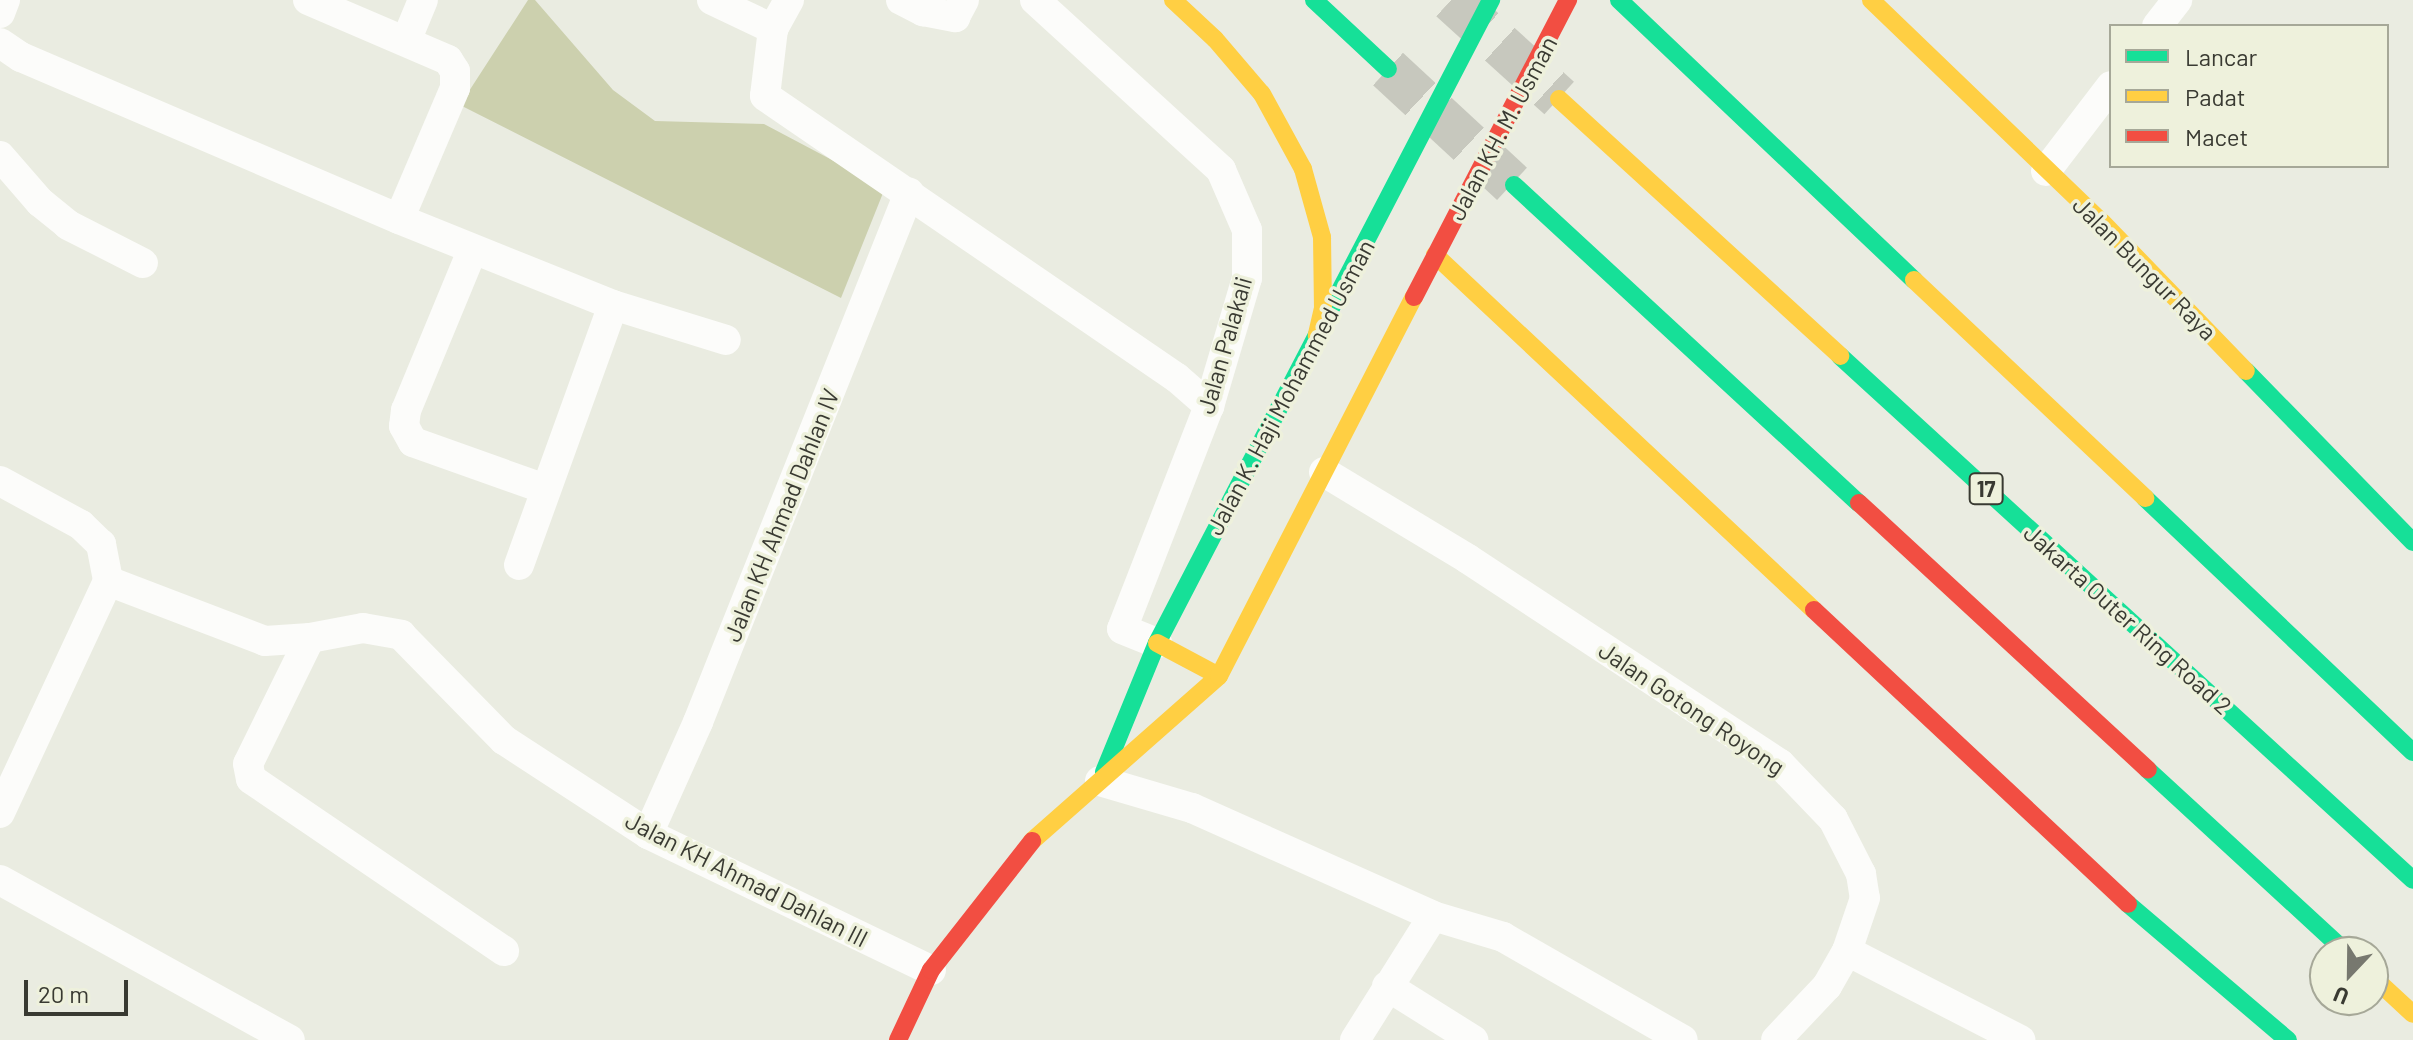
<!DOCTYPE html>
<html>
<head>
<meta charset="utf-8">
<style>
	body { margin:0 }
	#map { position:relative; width:2413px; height:1040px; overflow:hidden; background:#eaece1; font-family:Barlow,sans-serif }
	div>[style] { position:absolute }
	.forest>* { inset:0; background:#ccd0ae }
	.highway-tunnel>* { height:44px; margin-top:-22px; transform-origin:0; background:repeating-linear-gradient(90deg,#c7c8be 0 44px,transparent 0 66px) }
	.street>* { height:30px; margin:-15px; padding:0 15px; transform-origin:15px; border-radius:15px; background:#fcfcfa }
	.fast>* { height:18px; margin:-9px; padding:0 9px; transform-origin:9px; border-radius:9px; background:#16e098 }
	.slow>* { height:18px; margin:-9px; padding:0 9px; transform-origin:9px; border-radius:9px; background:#ffcf43 }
	.jam>* { height:18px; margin:-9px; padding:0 9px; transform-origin:9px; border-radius:9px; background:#f24e42 }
	span { translate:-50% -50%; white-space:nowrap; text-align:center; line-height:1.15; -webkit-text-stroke:7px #eef1dc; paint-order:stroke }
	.shield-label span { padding:2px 6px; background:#eef1dc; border:2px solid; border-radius:6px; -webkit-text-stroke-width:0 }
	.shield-label { font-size:22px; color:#393a32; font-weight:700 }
	.street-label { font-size:24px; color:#393a32 }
	.legend { position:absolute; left:2109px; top:24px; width:280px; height:144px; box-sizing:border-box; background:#eef1dc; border:2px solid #a6a898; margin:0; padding:10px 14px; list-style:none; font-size:24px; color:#393a32 }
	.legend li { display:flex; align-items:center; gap:16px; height:40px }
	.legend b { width:40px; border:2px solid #a6a898 }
	.north { position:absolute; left:2309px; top:936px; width:80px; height:80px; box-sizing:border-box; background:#eef1dc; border:2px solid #a6a898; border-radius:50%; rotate:202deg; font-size:22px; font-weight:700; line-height:32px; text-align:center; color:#393a32 }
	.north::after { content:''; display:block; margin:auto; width:28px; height:36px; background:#77786f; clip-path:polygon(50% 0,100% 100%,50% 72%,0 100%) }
	.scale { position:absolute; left:24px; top:980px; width:104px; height:36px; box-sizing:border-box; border:4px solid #393a32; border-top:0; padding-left:10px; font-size:24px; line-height:28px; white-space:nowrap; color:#393a32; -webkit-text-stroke:6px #eef1dc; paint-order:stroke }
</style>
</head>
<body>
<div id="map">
	<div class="forest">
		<i style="clip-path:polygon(528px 0,535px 0,613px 90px,655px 121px,764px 124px,885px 188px,841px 298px,460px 105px)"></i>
	</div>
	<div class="highway-tunnel">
		<i style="left:1451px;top:0;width:146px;rotate:42.2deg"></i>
		<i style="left:1388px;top:69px;width:169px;rotate:42.8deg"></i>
	</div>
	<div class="street">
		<i style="left:308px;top:0;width:152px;rotate:23.2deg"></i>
		<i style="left:448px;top:60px;width:13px;rotate:58deg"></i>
		<i style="left:455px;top:71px;width:17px;rotate:90deg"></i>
		<i style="left:455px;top:88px;width:142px;rotate:113.1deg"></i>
		<i style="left:399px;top:219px;width:231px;rotate:21.9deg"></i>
		<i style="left:613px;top:305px;width:118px;rotate:17.2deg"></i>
		<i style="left:712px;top:0;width:68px;rotate:25.4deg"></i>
		<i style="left:789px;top:0;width:33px;rotate:119deg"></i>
		<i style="left:773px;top:29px;width:67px;rotate:96.8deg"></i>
		<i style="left:765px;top:96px;width:499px;rotate:34.4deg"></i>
		<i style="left:1177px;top:378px;width:43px;rotate:41.2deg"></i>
		<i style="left:901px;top:0;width:25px;rotate:27deg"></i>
		<i style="left:923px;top:11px;width:33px;rotate:11deg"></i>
		<i style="left:955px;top:17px;width:19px;rotate:-62deg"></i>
		<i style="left:1035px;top:0;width:252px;rotate:42.4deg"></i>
		<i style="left:1221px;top:170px;width:65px;rotate:66.6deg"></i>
		<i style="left:1247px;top:230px;width:48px;rotate:90deg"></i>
		<i style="left:1247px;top:278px;width:134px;rotate:106.5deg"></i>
		<i style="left:1209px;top:406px;width:239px;rotate:111.3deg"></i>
		<i style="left:1122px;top:629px;width:38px;rotate:22deg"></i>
		<i style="left:0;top:13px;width:14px;rotate:-69deg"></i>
		<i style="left:2157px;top:26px;width:33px;rotate:-52deg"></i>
		<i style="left:406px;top:41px;width:44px;rotate:-67.5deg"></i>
		<i style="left:0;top:43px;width:25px;rotate:34deg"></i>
		<i style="left:21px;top:57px;width:411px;rotate:23.2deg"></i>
		<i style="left:0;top:156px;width:61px;rotate:49deg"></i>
		<i style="left:40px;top:202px;width:36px;rotate:39deg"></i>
		<i style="left:68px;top:225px;width:84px;rotate:26.9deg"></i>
		<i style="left:2046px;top:171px;width:107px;rotate:-52.6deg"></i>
		<i style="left:472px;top:251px;width:172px;rotate:112.5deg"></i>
		<i style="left:406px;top:410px;width:16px;rotate:97deg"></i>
		<i style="left:404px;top:426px;width:18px;rotate:61deg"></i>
		<i style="left:413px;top:442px;width:140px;rotate:19.6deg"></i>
		<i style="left:1324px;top:472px;width:168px;rotate:31.1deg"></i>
		<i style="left:1468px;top:559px;width:373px;rotate:33.3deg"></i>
		<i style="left:1780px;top:764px;width:76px;rotate:46.1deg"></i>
		<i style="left:1833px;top:819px;width:62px;rotate:63deg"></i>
		<i style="left:1861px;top:874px;width:24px;rotate:81deg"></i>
		<i style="left:1865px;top:898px;width:56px;rotate:108.8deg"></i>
		<i style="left:1847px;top:951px;width:40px;rotate:119.7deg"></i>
		<i style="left:1827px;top:986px;width:74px;rotate:133.4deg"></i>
		<i style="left:0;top:481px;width:92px;rotate:28.5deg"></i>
		<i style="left:81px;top:525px;width:28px;rotate:44deg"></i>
		<i style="left:101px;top:544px;width:38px;rotate:79deg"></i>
		<i style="left:108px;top:581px;width:256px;rotate:115deg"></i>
		<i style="left:519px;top:565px;width:276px;rotate:-70.1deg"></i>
		<i style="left:108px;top:581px;width:168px;rotate:20.9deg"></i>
		<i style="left:265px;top:641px;width:45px;rotate:-3.8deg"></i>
		<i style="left:310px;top:638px;width:54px;rotate:-10.7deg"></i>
		<i style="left:363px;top:628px;width:39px;rotate:10deg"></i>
		<i style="left:401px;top:635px;width:147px;rotate:45.6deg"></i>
		<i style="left:504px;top:740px;width:172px;rotate:33.1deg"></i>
		<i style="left:648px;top:834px;width:314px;rotate:25.7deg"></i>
		<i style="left:310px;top:638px;width:140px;rotate:116.2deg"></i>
		<i style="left:248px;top:764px;width:15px;rotate:79deg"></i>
		<i style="left:251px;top:779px;width:306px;rotate:34.2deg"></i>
		<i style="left:1100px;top:781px;width:96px;rotate:16.4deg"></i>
		<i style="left:1192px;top:808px;width:264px;rotate:24.1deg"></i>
		<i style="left:1433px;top:916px;width:73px;rotate:16.7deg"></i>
		<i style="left:1503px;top:937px;width:207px;rotate:29.8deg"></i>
		<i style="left:648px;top:834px;width:123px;rotate:-65.9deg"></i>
		<i style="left:698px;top:722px;width:570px;rotate:-68.25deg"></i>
		<i style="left:0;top:880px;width:331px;rotate:28.9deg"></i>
		<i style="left:1847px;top:951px;width:195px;rotate:27.2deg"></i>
		<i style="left:1387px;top:986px;width:102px;rotate:32.1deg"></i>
		<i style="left:1355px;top:1040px;width:146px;rotate:-57.8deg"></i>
	</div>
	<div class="fast">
		<i style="left:1314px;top:0;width:101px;rotate:43deg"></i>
		<i style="left:1619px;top:0;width:407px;rotate:43.5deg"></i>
		<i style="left:1514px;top:185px;width:469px;rotate:42.7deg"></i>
		<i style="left:1840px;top:356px;width:776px;rotate:42.44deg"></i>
		<i style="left:2246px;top:371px;width:239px;rotate:45.7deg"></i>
		<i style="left:2145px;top:498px;width:369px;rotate:43.5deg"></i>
		<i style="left:2148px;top:770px;width:269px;rotate:42.6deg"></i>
		<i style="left:1104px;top:772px;width:139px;rotate:-67.7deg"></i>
		<i style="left:1157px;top:643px;width:725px;rotate:-62.55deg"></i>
		<i style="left:2128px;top:904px;width:210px;rotate:40.4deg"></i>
	</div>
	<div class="slow">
		<i style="left:1173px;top:0;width:57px;rotate:42.9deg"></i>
		<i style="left:1215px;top:39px;width:72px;rotate:49.5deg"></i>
		<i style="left:1262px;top:94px;width:85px;rotate:61.3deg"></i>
		<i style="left:1303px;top:169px;width:71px;rotate:74.4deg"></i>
		<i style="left:1322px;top:237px;width:71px;rotate:89.2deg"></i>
		<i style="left:1323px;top:308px;width:28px;rotate:103deg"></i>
		<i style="left:1871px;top:0;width:320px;rotate:43.9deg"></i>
		<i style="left:2102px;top:222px;width:207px;rotate:46deg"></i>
		<i style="left:1559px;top:99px;width:381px;rotate:42.4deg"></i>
		<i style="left:1435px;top:255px;width:519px;rotate:43.13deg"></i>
		<i style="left:1914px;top:280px;width:318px;rotate:43.3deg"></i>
		<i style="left:1157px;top:643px;width:70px;rotate:28deg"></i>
		<i style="left:1032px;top:841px;width:249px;rotate:-41.4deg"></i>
		<i style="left:1219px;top:676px;width:426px;rotate:-62.8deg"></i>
		<i style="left:2373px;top:977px;width:54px;rotate:42.8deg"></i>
	</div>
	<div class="jam">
		<i style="left:1414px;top:297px;width:335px;rotate:-62.6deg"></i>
		<i style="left:1859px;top:503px;width:393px;rotate:42.7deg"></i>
		<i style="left:1814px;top:610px;width:430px;rotate:43.1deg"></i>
		<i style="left:898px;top:1040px;width:77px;rotate:-64.8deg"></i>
		<i style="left:931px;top:970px;width:164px;rotate:-51.9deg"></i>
	</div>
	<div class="shield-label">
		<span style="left:1986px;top:489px">17</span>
	</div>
	<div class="street-label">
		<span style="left:1502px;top:128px;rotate:-62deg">Jalan KH. M. Usman</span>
		<span style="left:2145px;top:268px;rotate:45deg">Jalan Bungur Raya</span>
		<span style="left:1224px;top:345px;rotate:-74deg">Jalan Palakali</span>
		<span style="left:1290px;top:387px;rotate:-62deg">Jalan K. Haji Mohammed Usman</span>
		<span style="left:781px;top:515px;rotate:-68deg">Jalan KH Ahmad Dahlan IV</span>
		<span style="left:2128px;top:619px;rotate:42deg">Jakarta Outer Ring Road 2</span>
		<span style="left:1692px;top:708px;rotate:34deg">Jalan Gotong Royong</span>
		<span style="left:747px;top:879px;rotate:27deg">Jalan KH Ahmad Dahlan III</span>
	</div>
	<ul class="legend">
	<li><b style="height:10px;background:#16e098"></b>Lancar</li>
	<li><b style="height:10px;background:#ffcf43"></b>Padat</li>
	<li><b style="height:10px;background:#f24e42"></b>Macet</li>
	</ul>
	<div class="north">U</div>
	<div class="scale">20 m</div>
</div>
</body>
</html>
